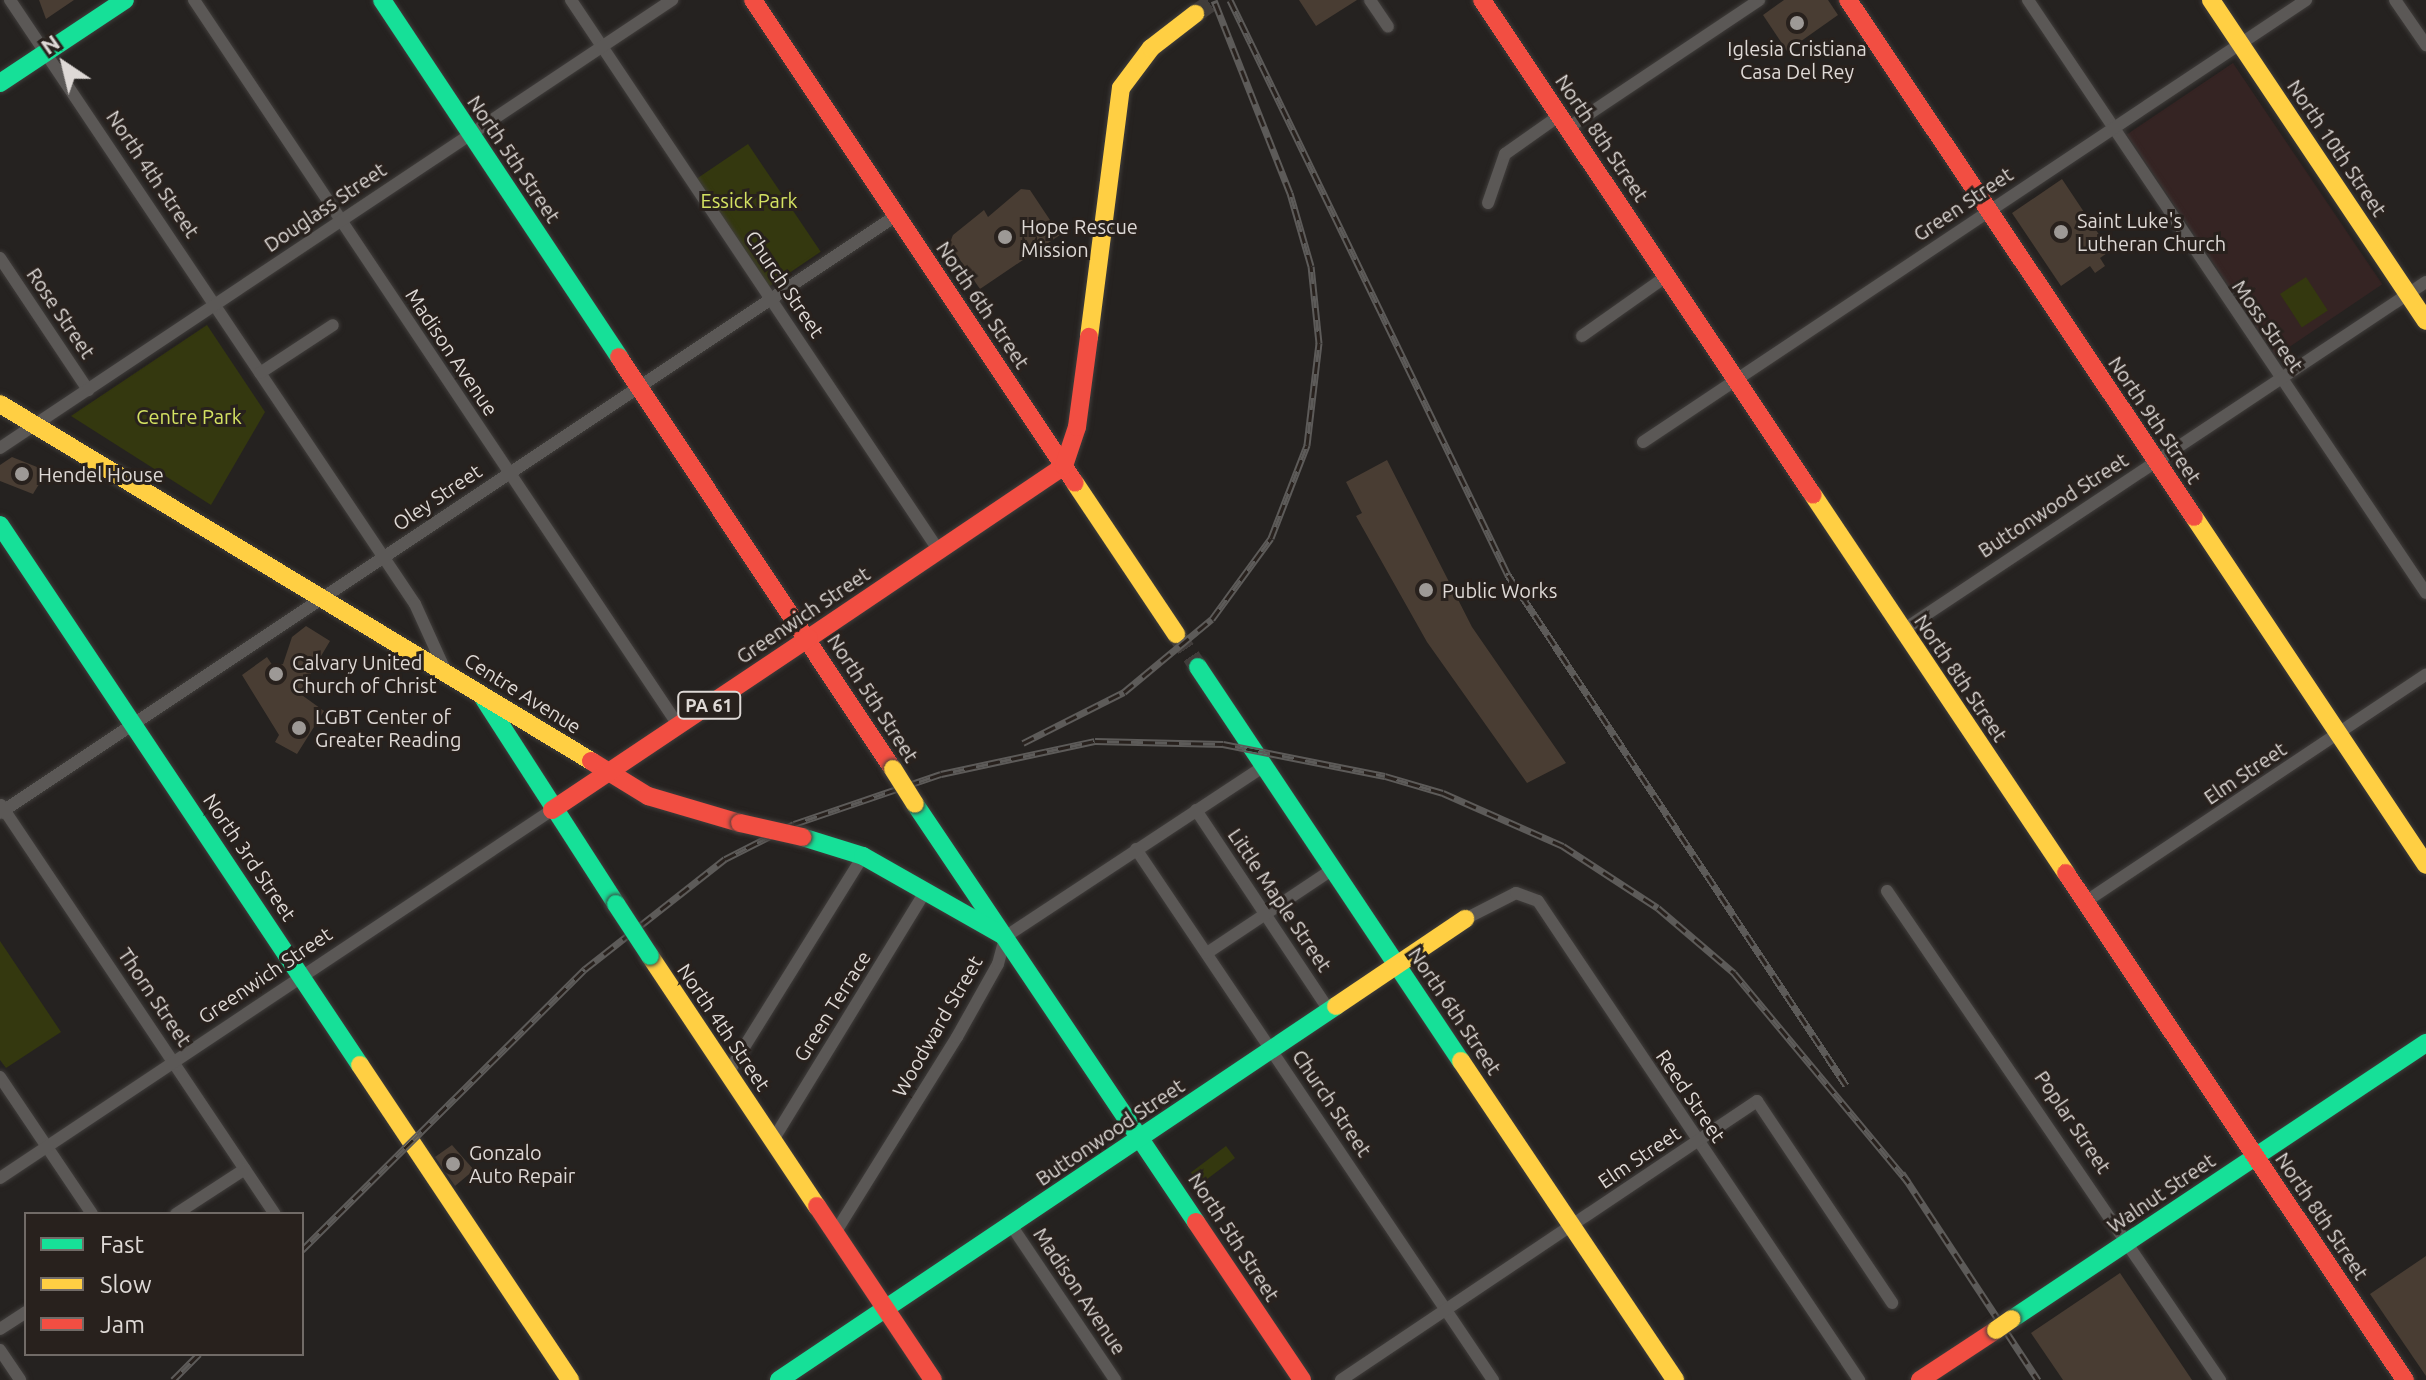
<!DOCTYPE html>
<html>
<head>
<meta charset="utf-8">
<style>
	body { margin:0 }
	#map { position:relative; width:2426px; height:1380px; overflow:hidden; background:#252220; font-family:Ubuntu,sans-serif }
	div>[style] { position:absolute }
	.education>* { inset:0; background:#352423; transform-origin:0 0 }
	.green>* { inset:0; background:#34380f; transform-origin:0 0 }
	.building>* { inset:0; background:#493d33 }
	.secondary-tunnel>* { height:18px; margin-top:-9px; transform-origin:0; background:repeating-linear-gradient(90deg,#413d3b 0 18px,transparent 0 27px) }
	.roads { filter:drop-shadow(0 0 2px #403d3b) drop-shadow(0 0 2px #403d3b) }
	.street>* { height:12px; margin:-6px; padding:0 6px; transform-origin:6px; border-radius:6px; background:#5b5856 }
	.fast>* { height:18px; margin:-9px; padding:0 9px; transform-origin:9px; border-radius:9px; background:#16e098 }
	.slow>* { height:18px; margin:-9px; padding:0 9px; transform-origin:9px; border-radius:9px; background:#ffcf43 }
	.jam>* { height:18px; margin:-9px; padding:0 9px; transform-origin:9px; border-radius:9px; background:#f24e42 }
	.rail>* { height:7px; margin-top:-3.5px; transform-origin:0; background:repeating-linear-gradient(90deg,#28211d 0 12px,#5d5b59 0 24px); box-sizing:border-box; border-block:2px solid #5d5b59 }
	.bridges { filter:drop-shadow(0 0 2px #403d3b) drop-shadow(0 0 2px #403d3b) }
	.fast-bridge>* { height:18px; margin:-9px; padding:0 9px; transform-origin:9px; border-radius:9px; background:#16e098 }
	.slow-bridge>* { height:18px; margin:-9px; padding:0 9px; transform-origin:9px; border-radius:9px; background:#ffcf43 }
	.jam-bridge>* { height:18px; margin:-9px; padding:0 9px; transform-origin:9px; border-radius:9px; background:#f24e42 }
	.dots>* { width:22px; height:22px; translate:-50% -50%; box-sizing:border-box; border:4px solid #28211d; border-radius:50% }
	span { translate:-50% -50%; white-space:nowrap; text-align:center; line-height:1.15; -webkit-text-stroke:6px #28211d; paint-order:stroke }
	.shield-label span { padding:2px 6px; background:#28211d; border:2px solid; border-radius:6px; -webkit-text-stroke-width:0 }
	.shield-label { font-size:18px; color:#ded9d6; font-weight:700 }
	.poi-label { font-size:20px; color:#ded9d6 }
	.left { translate:0 -50%; text-align:left }
	.street-label { font-size:20px; color:#ded9d6 }
	.park-label { font-size:20px; color:#d4e262 }
	.legend { position:absolute; left:24px; top:1212px; width:280px; height:144px; box-sizing:border-box; background:#28211d; border:2px solid #716b67; margin:0; padding:10px 14px; list-style:none; font-size:24px; color:#ded9d6 }
	.legend li { display:flex; align-items:center; gap:16px; height:40px }
	.legend b { width:40px; border:2px solid #716b67 }
	.north { position:absolute; left:24px; top:24px; width:80px; height:80px; -webkit-text-stroke:6px #28211d; paint-order:stroke; rotate:325deg; font-size:22px; font-weight:700; line-height:32px; text-align:center; color:#ded9d6 }
	.north::after { content:''; display:block; margin:auto; width:28px; height:36px; background:#ded9d6; clip-path:polygon(50% 0,100% 100%,50% 72%,0 100%) }
</style>
</head>
<body>
<div id="map">
	<div class="education">
		<i style="left:2233px;top:63px;width:267px;height:128px;rotate:56deg"></i>
	</div>
	<div class="green">
		<i style="left:748px;top:144px;width:130px;height:62px;rotate:56deg"></i>
		<i style="left:2306px;top:277px;width:40px;height:31px;rotate:57deg"></i>
		<i style="clip-path:polygon(207px 325px,265px 412px,211px 505px,71px 416px)"></i>
		<i style="clip-path:polygon(0 941px,61px 1032px,6px 1068px,0 1060px)"></i>
		<i style="left:1226px;top:1146px;width:15px;height:44px;rotate:53deg"></i>
	</div>
	<div class="building">
		<i style="clip-path:polygon(39px 0,74px 0,46px 19px)"></i>
		<i style="clip-path:polygon(1299px 0,1357px 0,1316px 26px)"></i>
		<i style="clip-path:polygon(1784px 0,1828px 0,1838px 15px,1787px 51px,1763px 15px)"></i>
		<i style="clip-path:polygon(2062px 179px,2110px 251px,2100px 258px,2105px 266px,2095px 273px,2090px 266px,2061px 286px,2012px 213px)"></i>
		<i style="clip-path:polygon(1021px 189px,1030px 190px,1060px 235px,980px 289px,949px 244px,953px 235px,984px 210px,988px 217px)"></i>
		<i style="clip-path:polygon(12px 457px,47px 471px,33px 494px,0 481px,0 465px)"></i>
		<i style="clip-path:polygon(1387px 460px,1472px 627px,1566px 763px,1527px 783px,1427px 642px,1356px 516px,1362px 513px,1346px 482px)"></i>
		<i style="clip-path:polygon(306px 626px,330px 641px,299px 693px,324px 711px,297px 754px,275px 742px,279px 735px,242px 675px,267px 657px,273px 666px,283px 664px,292px 637px)"></i>
		<i style="clip-path:polygon(452px 1145px,474px 1170px,455px 1186px,435px 1157px)"></i>
		<i style="clip-path:polygon(2426px 1256px,2426px 1376px,2370px 1294px)"></i>
		<i style="clip-path:polygon(2120px 1273px,2192px 1380px,2063px 1380px,2031px 1333px)"></i>
	</div>
	<div class="secondary-tunnel">
		<i style="left:1195px;top:14px;width:24px;rotate:-35deg"></i>
		<i style="left:1176px;top:634px;width:40px;rotate:56deg"></i>
	</div>
	<div class="roads">
		<div class="street">
			<i style="left:10px;top:0;width:727px;rotate:56.16deg"></i>
			<i style="left:415px;top:604px;width:72px;rotate:65.6deg"></i>
			<i style="left:194px;top:0;width:872px;rotate:56.27deg"></i>
			<i style="left:571px;top:0;width:663px;rotate:56.26deg"></i>
			<i style="left:1370px;top:0;width:32px;rotate:56deg"></i>
			<i style="left:2028px;top:0;width:714px;rotate:56.13deg"></i>
			<i style="left:2395px;top:0;width:55px;rotate:55.4deg"></i>
			<i style="left:1568px;top:128px;width:230px;rotate:-33.8deg"></i>
			<i style="left:1488px;top:203px;width:52px;rotate:-70.9deg"></i>
			<i style="left:1505px;top:154px;width:67px;rotate:-35.3deg"></i>
			<i style="left:0;top:258px;width:159px;rotate:56.3deg"></i>
			<i style="left:1582px;top:336px;width:105px;rotate:-35.3deg"></i>
			<i style="left:260px;top:373px;width:87px;rotate:-33.3deg"></i>
			<i style="left:1643px;top:442px;width:797px;rotate:-33.69deg"></i>
			<i style="left:0;top:448px;width:808px;rotate:-33.69deg"></i>
			<i style="left:1903px;top:630px;width:628px;rotate:-33.64deg"></i>
			<i style="left:1px;top:805px;width:492px;rotate:56.2deg"></i>
			<i style="left:1196px;top:810px;width:242px;rotate:56.4deg"></i>
			<i style="left:0;top:813px;width:1078px;rotate:-33.69deg"></i>
			<i style="left:1136px;top:849px;width:640px;rotate:56.09deg"></i>
			<i style="left:1887px;top:891px;width:592px;rotate:55.75deg"></i>
			<i style="left:2085px;top:902px;width:410px;rotate:-33.7deg"></i>
			<i style="left:1465px;top:919px;width:57px;rotate:-27deg"></i>
			<i style="left:1516px;top:893px;width:23px;rotate:20deg"></i>
			<i style="left:1538px;top:901px;width:577px;rotate:56.17deg"></i>
			<i style="left:1207px;top:953px;width:151px;rotate:-33.7deg"></i>
			<i style="left:728px;top:1073px;width:256px;rotate:-58.1deg"></i>
			<i style="left:0;top:1077px;width:165px;rotate:56.1deg"></i>
			<i style="left:773px;top:1140px;width:291px;rotate:-58.5deg"></i>
			<i style="left:0;top:1178px;width:663px;rotate:-33.69deg"></i>
			<i style="left:176px;top:1214px;width:82px;rotate:-33.1deg"></i>
			<i style="left:1011px;top:1225px;width:187px;rotate:56.1deg"></i>
			<i style="left:835px;top:1233px;width:231px;rotate:-58.1deg"></i>
			<i style="left:957px;top:1037px;width:84px;rotate:-60.7deg"></i>
			<i style="left:998px;top:964px;width:28px;rotate:-75deg"></i>
			<i style="left:1005px;top:937px;width:310px;rotate:-33.4deg"></i>
			<i style="left:0;top:1329px;width:31px;rotate:-33deg"></i>
			<i style="left:0;top:1350px;width:36px;rotate:56deg"></i>
			<i style="left:1341px;top:1380px;width:501px;rotate:-33.85deg"></i>
			<i style="left:1757px;top:1101px;width:243px;rotate:56.2deg"></i>
		</div>
		<div class="fast">
			<i style="left:382px;top:0;width:429px;rotate:56.4deg"></i>
			<i style="left:0;top:83px;width:150px;rotate:-33.6deg"></i>
			<i style="left:0;top:525px;width:649px;rotate:56.31deg"></i>
			<i style="left:1198px;top:667px;width:474px;rotate:56.3deg"></i>
			<i style="left:484px;top:699px;width:244px;rotate:57.2deg"></i>
			<i style="left:915px;top:804px;width:504px;rotate:56.09deg"></i>
			<i style="left:802px;top:837px;width:64px;rotate:17.3deg"></i>
			<i style="left:863px;top:856px;width:160px;rotate:29.6deg"></i>
			<i style="left:2012px;top:1319px;width:498px;rotate:-33.7deg"></i>
			<i style="left:779px;top:1380px;width:671px;rotate:-33.88deg"></i>
		</div>
		<div class="slow">
			<i style="left:2211px;top:0;width:386px;rotate:56.2deg"></i>
			<i style="left:1089px;top:337px;width:251px;rotate:-82.7deg"></i>
			<i style="left:1121px;top:88px;width:50px;rotate:-53.1deg"></i>
			<i style="left:1151px;top:48px;width:56px;rotate:-37.7deg"></i>
			<i style="left:0;top:404px;width:690px;rotate:31.13deg"></i>
			<i style="left:1075px;top:483px;width:182px;rotate:56.2deg"></i>
			<i style="left:1813px;top:495px;width:455px;rotate:56.2deg"></i>
			<i style="left:2194px;top:517px;width:418px;rotate:56.3deg"></i>
			<i style="left:650px;top:956px;width:301px;rotate:56.3deg"></i>
			<i style="left:1336px;top:1006px;width:156px;rotate:-34deg"></i>
			<i style="left:1461px;top:1061px;width:384px;rotate:56.1deg"></i>
			<i style="left:360px;top:1065px;width:379px;rotate:56.3deg"></i>
		</div>
		<div class="jam">
			<i style="left:753px;top:0;width:580px;rotate:56.31deg"></i>
			<i style="left:1482px;top:0;width:595px;rotate:56.23deg"></i>
			<i style="left:1848px;top:0;width:622px;rotate:56.21deg"></i>
			<i style="left:619px;top:357px;width:495px;rotate:56.4deg"></i>
			<i style="left:809px;top:638px;width:308px;rotate:-34deg"></i>
			<i style="left:1064px;top:466px;width:41px;rotate:-71.6deg"></i>
			<i style="left:1077px;top:427px;width:91px;rotate:-82.4deg"></i>
			<i style="left:591px;top:761px;width:67px;rotate:31.6deg"></i>
			<i style="left:648px;top:796px;width:96px;rotate:16.4deg"></i>
			<i style="left:552px;top:810px;width:309px;rotate:-33.8deg"></i>
			<i style="left:2066px;top:873px;width:610px;rotate:56.23deg"></i>
			<i style="left:817px;top:1206px;width:209px;rotate:56.3deg"></i>
			<i style="left:1196px;top:1222px;width:190px;rotate:56.1deg"></i>
			<i style="left:1920px;top:1380px;width:91px;rotate:-33.3deg"></i>
		</div>
	</div>
	<div class="rail">
		<i style="left:1230px;top:0;width:639px;rotate:64.2deg"></i>
		<i style="left:1508px;top:575px;width:612px;rotate:56.47deg"></i>
		<i style="left:1023px;top:743px;width:113px;rotate:-26.8deg"></i>
		<i style="left:1124px;top:692px;width:114px;rotate:-39.7deg"></i>
		<i style="left:1212px;top:619px;width:100px;rotate:-53.9deg"></i>
		<i style="left:1271px;top:538px;width:100px;rotate:-68.8deg"></i>
		<i style="left:1307px;top:445px;width:103px;rotate:-83.3deg"></i>
		<i style="left:1319px;top:343px;width:77px;rotate:-95.9deg"></i>
		<i style="left:1311px;top:266px;width:76px;rotate:-106deg"></i>
		<i style="left:1290px;top:193px;width:207px;rotate:-111.5deg"></i>
		<i style="left:1902px;top:1173px;width:248px;rotate:56.7deg"></i>
		<i style="left:302px;top:1250px;width:399px;rotate:-44.8deg"></i>
		<i style="left:585px;top:969px;width:178px;rotate:-38.2deg"></i>
		<i style="left:725px;top:859px;width:77px;rotate:-26.9deg"></i>
		<i style="left:794px;top:824px;width:155px;rotate:-18.8deg"></i>
		<i style="left:941px;top:774px;width:157px;rotate:-12.1deg"></i>
		<i style="left:1095px;top:741px;width:128px;rotate:1.3deg"></i>
		<i style="left:1223px;top:744px;width:165px;rotate:11.2deg"></i>
		<i style="left:1385px;top:776px;width:60px;rotate:16.3deg"></i>
		<i style="left:1443px;top:793px;width:131px;rotate:23.8deg"></i>
		<i style="left:1563px;top:846px;width:113px;rotate:33.1deg"></i>
		<i style="left:1658px;top:908px;width:100px;rotate:40.5deg"></i>
		<i style="left:1734px;top:973px;width:272px;rotate:50.2deg"></i>
		<i style="left:173px;top:1380px;width:37px;rotate:-45deg"></i>
	</div>
	<div class="bridges">
		<div class="fast-bridge">
			<i style="left:616px;top:904px;width:62px;rotate:56.8deg"></i>
		</div>
		<div class="slow-bridge">
			<i style="left:893px;top:769px;width:41px;rotate:57.8deg"></i>
			<i style="left:1996px;top:1330px;width:19px;rotate:-35deg"></i>
		</div>
		<div class="jam-bridge">
			<i style="left:740px;top:823px;width:64px;rotate:12.7deg"></i>
		</div>
	</div>
	<div class="dots">
		<i style="left:1797px;top:23px;background:#9d9996"></i>
		<i style="left:2061px;top:232px;background:#9d9996"></i>
		<i style="left:1005px;top:237px;background:#9d9996"></i>
		<i style="left:22px;top:474px;background:#9d9996"></i>
		<i style="left:1426px;top:590px;background:#9d9996"></i>
		<i style="left:276px;top:674px;background:#9d9996"></i>
		<i style="left:299px;top:728px;background:#9d9996"></i>
		<i style="left:453px;top:1164px;background:#9d9996"></i>
	</div>
	<div class="shield-label">
		<span style="left:709px;top:705px">PA 61</span>
	</div>
	<div class="poi-label">
		<span style="left:1797px;top:60px">Iglesia Cristiana<br>Casa Del Rey</span>
		<span class="left" style="left:2077px;top:232px">Saint Luke's<br>Lutheran Church</span>
		<span class="left" style="left:1021px;top:238px">Hope Rescue<br>Mission</span>
		<span class="left" style="left:38px;top:474px">Hendel House</span>
		<span class="left" style="left:1442px;top:590px">Public Works</span>
		<span class="left" style="left:292px;top:674px">Calvary United<br>Church of Christ</span>
		<span class="left" style="left:315px;top:728px">LGBT Center of<br>Greater Reading</span>
		<span class="left" style="left:469px;top:1164px">Gonzalo<br>Auto Repair</span>
	</div>
	<div class="street-label">
		<span style="left:1602px;top:138px;rotate:56deg">North 8th Street</span>
		<span style="left:2337px;top:148px;rotate:56deg">North 10th Street</span>
		<span style="left:514px;top:159px;rotate:56deg">North 5th Street</span>
		<span style="left:153px;top:174px;rotate:56deg">North 4th Street</span>
		<span style="left:1963px;top:204px;rotate:-34deg">Green Street</span>
		<span style="left:325px;top:207px;rotate:-34deg">Douglass Street</span>
		<span style="left:785px;top:284px;rotate:56deg">Church Street</span>
		<span style="left:983px;top:305px;rotate:56deg">North 6th Street</span>
		<span style="left:61px;top:313px;rotate:56deg">Rose Street</span>
		<span style="left:2268px;top:326px;rotate:55deg">Moss Street</span>
		<span style="left:452px;top:352px;rotate:56deg">Madison Avenue</span>
		<span style="left:2155px;top:420px;rotate:56deg">North 9th Street</span>
		<span style="left:437px;top:497px;rotate:-34deg">Oley Street</span>
		<span style="left:2053px;top:505px;rotate:-33deg">Buttonwood Street</span>
		<span style="left:803px;top:615px;rotate:-34deg">Greenwich Street</span>
		<span style="left:1961px;top:678px;rotate:56deg">North 8th Street</span>
		<span style="left:523px;top:693px;rotate:32deg">Centre Avenue</span>
		<span style="left:873px;top:698px;rotate:57deg">North 5th Street</span>
		<span style="left:2245px;top:773px;rotate:-34deg">Elm Street</span>
		<span style="left:250px;top:857px;rotate:56deg">North 3rd Street</span>
		<span style="left:1280px;top:900px;rotate:56deg">Little Maple Street</span>
		<span style="left:265px;top:975px;rotate:-34deg">Greenwich Street</span>
		<span style="left:155px;top:997px;rotate:56deg">Thorn Street</span>
		<span style="left:832px;top:1006px;rotate:-58deg">Green Terrace</span>
		<span style="left:1455px;top:1011px;rotate:56deg">North 6th Street</span>
		<span style="left:937px;top:1026px;rotate:-60deg">Woodward Street</span>
		<span style="left:724px;top:1027px;rotate:56deg">North 4th Street</span>
		<span style="left:1691px;top:1096px;rotate:56deg">Reed Street</span>
		<span style="left:1332px;top:1103px;rotate:56deg">Church Street</span>
		<span style="left:2073px;top:1122px;rotate:56deg">Poplar Street</span>
		<span style="left:1110px;top:1132px;rotate:-34deg">Buttonwood Street</span>
		<span style="left:1639px;top:1157px;rotate:-34deg">Elm Street</span>
		<span style="left:2161px;top:1193px;rotate:-34deg">Walnut Street</span>
		<span style="left:2322px;top:1216px;rotate:56deg">North 8th Street</span>
		<span style="left:1234px;top:1237px;rotate:57deg">North 5th Street</span>
		<span style="left:1080px;top:1291px;rotate:56deg">Madison Avenue</span>
	</div>
	<div class="park-label">
		<span style="left:749px;top:200px">Essick Park</span>
		<span style="left:189px;top:416px">Centre Park</span>
	</div>
	<ul class="legend">
	<li><b style="height:10px;background:#16e098"></b>Fast</li>
	<li><b style="height:10px;background:#ffcf43"></b>Slow</li>
	<li><b style="height:10px;background:#f24e42"></b>Jam</li>
	</ul>
	<div class="north">N</div>
</div>
</body>
</html>
